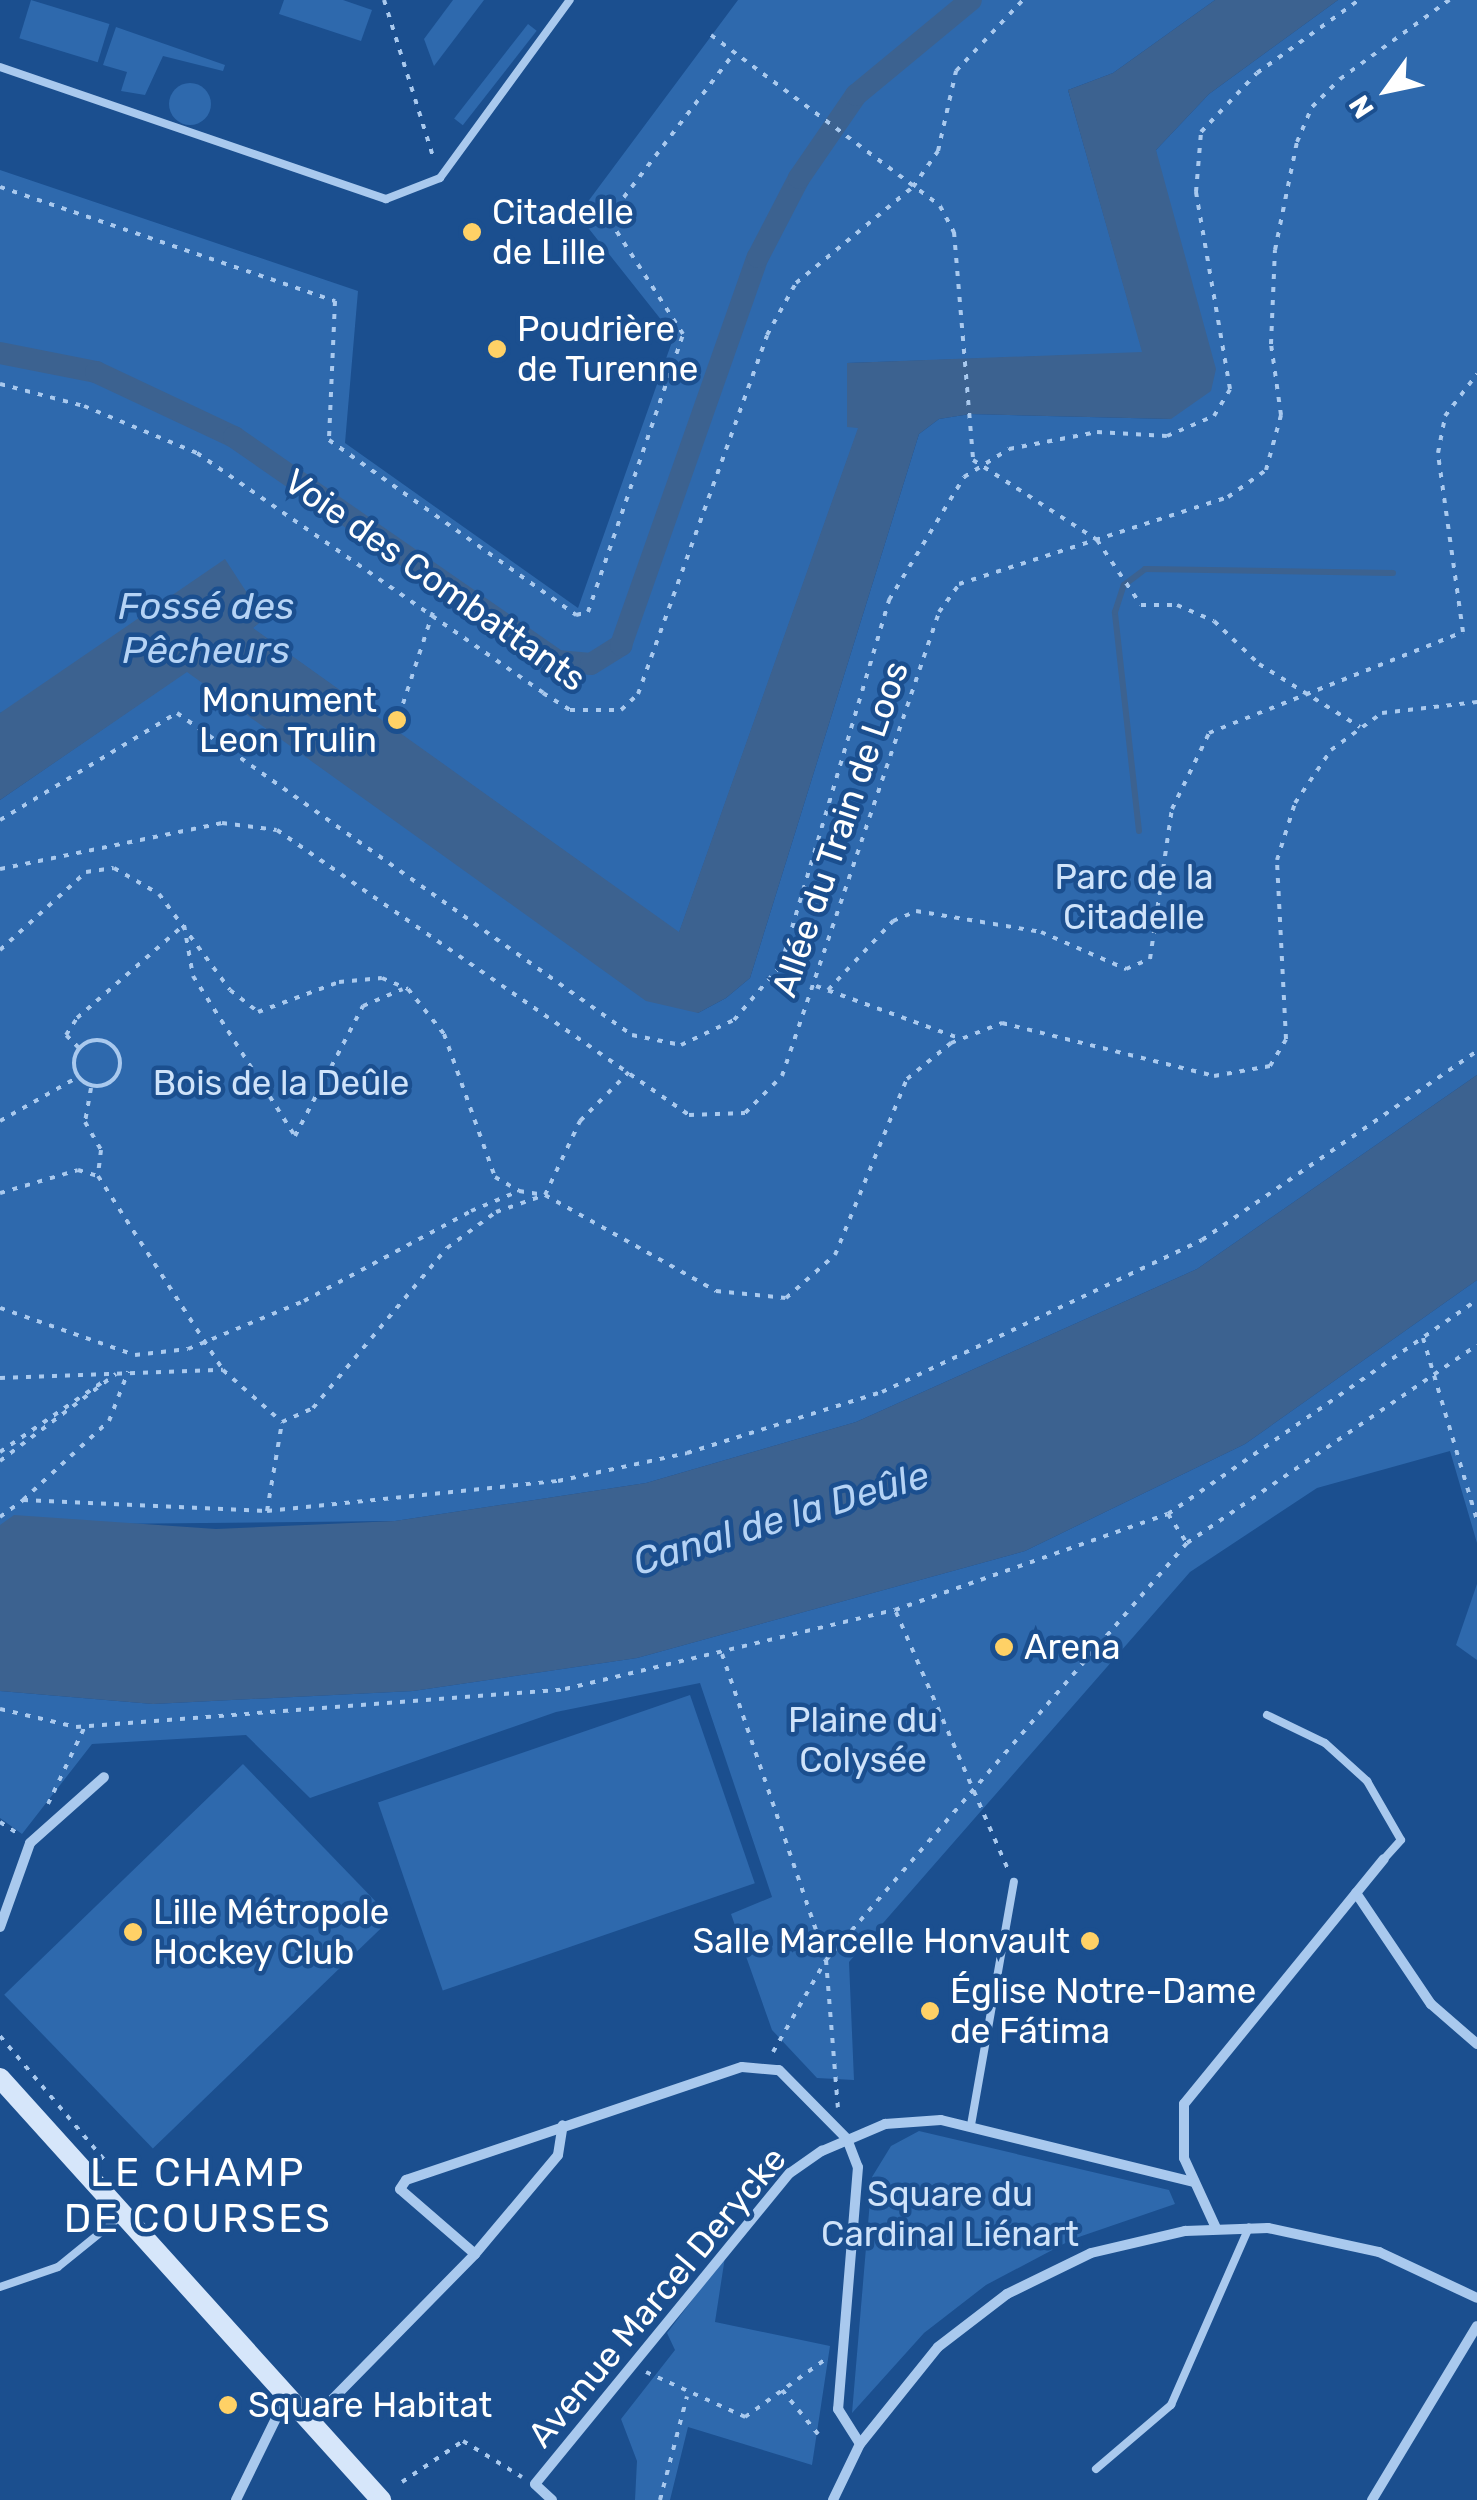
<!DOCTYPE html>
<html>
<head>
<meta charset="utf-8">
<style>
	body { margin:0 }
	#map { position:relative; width:1477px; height:2500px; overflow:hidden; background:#1b4f8f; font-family:Rubik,sans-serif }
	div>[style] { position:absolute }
	.green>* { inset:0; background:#2e69ad; transform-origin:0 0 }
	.round { border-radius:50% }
	.water>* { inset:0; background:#3c6290 }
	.stream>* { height:6px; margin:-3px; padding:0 3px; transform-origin:3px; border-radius:3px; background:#3c6290 }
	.canal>* { height:22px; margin:-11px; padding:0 11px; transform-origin:11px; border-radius:11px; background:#3c6290 }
	.path>* { height:4px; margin-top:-2px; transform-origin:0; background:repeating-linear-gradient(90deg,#a9c9ee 0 5px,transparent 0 13px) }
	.path>.ring { margin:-2px; padding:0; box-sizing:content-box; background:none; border:4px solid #a9c9ee; border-radius:50% }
	.lane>* { height:8px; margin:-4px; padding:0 4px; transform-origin:4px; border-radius:4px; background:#a9c9ee }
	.street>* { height:10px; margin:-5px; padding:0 5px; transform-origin:5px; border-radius:5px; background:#a9c9ee }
	.secondary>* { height:20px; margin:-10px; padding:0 10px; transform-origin:10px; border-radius:10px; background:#d6e6fa }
	.dots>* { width:28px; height:28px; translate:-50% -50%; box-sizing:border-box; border:5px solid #1b4f8f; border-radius:50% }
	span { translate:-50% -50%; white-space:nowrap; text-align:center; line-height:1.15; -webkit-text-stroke:9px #1b4f8f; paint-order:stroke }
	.poi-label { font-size:35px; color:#fff }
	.left { translate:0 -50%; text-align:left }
	.right { translate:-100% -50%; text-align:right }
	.street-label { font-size:35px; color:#fff }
	.park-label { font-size:35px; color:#cfe3fa }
	.water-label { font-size:38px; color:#b5d3f5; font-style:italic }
	.quarter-label { font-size:40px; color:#fff; letter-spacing:2.5px }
	.north { position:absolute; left:1337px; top:40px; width:100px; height:100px; -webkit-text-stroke:8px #1b4f8f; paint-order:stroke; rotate:237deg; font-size:28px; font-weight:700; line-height:40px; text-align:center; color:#fff }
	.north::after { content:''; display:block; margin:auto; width:35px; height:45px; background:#fff; clip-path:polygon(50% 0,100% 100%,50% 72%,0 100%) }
</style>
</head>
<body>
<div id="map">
	<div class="green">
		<i style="left:31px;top:0;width:82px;height:40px;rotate:17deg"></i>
		<i style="clip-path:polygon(284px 0,343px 0,372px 10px,361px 41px,279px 14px)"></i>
		<i style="clip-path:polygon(453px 0,484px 0,434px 66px,424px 39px)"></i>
		<i style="clip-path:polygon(738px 0,1215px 0,1113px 73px,1068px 90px,1143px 353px,847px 363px,848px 427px,859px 427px,679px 933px,252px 628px,264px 619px,0 713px,0 170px,358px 291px,345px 443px,578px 608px,674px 336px,578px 215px)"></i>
		<i style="clip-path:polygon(1338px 0,1477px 0,1477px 1075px,1197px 1269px,856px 1422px,646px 1483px,395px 1521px,0 1525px,0 800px,187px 671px,698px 1013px,726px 998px,750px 978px,919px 434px,939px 419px,970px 414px,1171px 419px,1156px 150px,1209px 94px)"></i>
		<i style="left:528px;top:24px;width:11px;height:120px;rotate:38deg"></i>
		<i style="clip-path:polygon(116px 27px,225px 65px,223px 71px,163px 56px,145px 95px,121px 91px,127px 72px,103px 65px)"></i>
		<i class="round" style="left:169px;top:83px;width:42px;height:42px"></i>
		<i style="clip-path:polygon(1477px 1280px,1477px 1543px,1450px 1451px,1317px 1488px,1190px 1572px,849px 1962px,854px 2080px,817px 2078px,772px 2030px,731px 1914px,772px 1897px,700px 1683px,556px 1712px,310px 1798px,246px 1735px,92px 1744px,22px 1834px,0 1818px,0 1691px,153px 1704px,413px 1691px,637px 1658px,1025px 1551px,1245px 1444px)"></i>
		<i style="clip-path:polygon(1477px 1584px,1477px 1660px,1456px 1645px)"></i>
		<i style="left:690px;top:1695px;width:199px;height:330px;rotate:71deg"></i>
		<i style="left:243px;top:1764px;width:214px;height:332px;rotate:46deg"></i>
		<i style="clip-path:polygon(919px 2131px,1169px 2190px,1175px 2204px,1073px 2239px,986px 2285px,924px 2333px,852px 2413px,872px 2177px,891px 2146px)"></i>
		<i style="clip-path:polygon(725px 2257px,715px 2322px,830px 2346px,812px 2465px,688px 2427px,670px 2500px,635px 2500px,637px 2461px,621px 2419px,675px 2350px,667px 2333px)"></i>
	</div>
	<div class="water">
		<i style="clip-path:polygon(1215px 0,1338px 0,1209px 94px,1156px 150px,1216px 369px,1211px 391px,1171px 419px,970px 414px,939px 419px,919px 434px,750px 978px,726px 998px,698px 1013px,646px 1001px,187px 672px,0 800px,0 713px,225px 559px,264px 619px,253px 628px,679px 932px,858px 428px,847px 427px,847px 363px,1142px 352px,1068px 90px,1113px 73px)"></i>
		<i style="clip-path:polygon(1477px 1075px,1477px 1280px,1245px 1444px,1025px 1551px,637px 1658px,413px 1691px,153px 1704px,0 1691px,0 1525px,14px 1515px,216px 1529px,395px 1521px,646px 1483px,856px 1422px,1197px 1269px)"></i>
	</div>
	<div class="stream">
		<i style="left:1139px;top:831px;width:220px;rotate:-96.3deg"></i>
		<i style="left:1115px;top:612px;width:28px;rotate:-72deg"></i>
		<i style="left:1124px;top:585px;width:26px;rotate:-37deg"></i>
		<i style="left:1145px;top:569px;width:248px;rotate:0.9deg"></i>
	</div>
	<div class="canal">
		<i style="left:0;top:353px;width:98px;rotate:11.2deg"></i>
		<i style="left:96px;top:372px;width:153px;rotate:25.2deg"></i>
		<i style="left:234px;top:437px;width:394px;rotate:34.7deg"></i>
		<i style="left:558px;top:661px;width:33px;rotate:5deg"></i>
		<i style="left:591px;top:664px;width:36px;rotate:-32deg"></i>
		<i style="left:621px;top:645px;width:411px;rotate:-70.6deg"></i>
		<i style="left:758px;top:257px;width:89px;rotate:-62.6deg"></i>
		<i style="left:799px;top:178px;width:101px;rotate:-55.5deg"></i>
		<i style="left:856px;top:95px;width:149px;rotate:-39.6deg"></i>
	</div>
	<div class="path">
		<i style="left:384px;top:0;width:168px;rotate:72.6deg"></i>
		<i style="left:711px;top:35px;width:286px;rotate:36.7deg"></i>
		<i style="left:940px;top:206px;width:30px;rotate:62deg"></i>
		<i style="left:954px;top:232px;width:229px;rotate:85.2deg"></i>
		<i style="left:973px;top:460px;width:148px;rotate:32.8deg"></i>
		<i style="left:1097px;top:540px;width:78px;rotate:55.9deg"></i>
		<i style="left:1141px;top:605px;width:36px"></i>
		<i style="left:1177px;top:605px;width:40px;rotate:23.4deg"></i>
		<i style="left:1214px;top:621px;width:62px;rotate:43.7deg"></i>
		<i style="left:1259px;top:664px;width:119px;rotate:32deg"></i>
		<i style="left:0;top:187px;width:354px;rotate:18.8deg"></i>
		<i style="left:335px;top:301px;width:139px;rotate:92.5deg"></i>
		<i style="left:329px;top:440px;width:303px;rotate:35.3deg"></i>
		<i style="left:576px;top:615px;width:12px;rotate:-14deg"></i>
		<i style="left:588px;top:612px;width:294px;rotate:-71.1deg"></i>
		<i style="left:683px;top:334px;width:138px;rotate:-122.9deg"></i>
		<i style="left:608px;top:218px;width:208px;rotate:-52.6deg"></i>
		<i style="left:0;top:384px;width:87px;rotate:14.7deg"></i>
		<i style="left:84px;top:406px;width:122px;rotate:22.6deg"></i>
		<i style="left:197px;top:453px;width:421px;rotate:34.7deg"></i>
		<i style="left:543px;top:693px;width:32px;rotate:32deg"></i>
		<i style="left:570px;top:710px;width:51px"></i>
		<i style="left:621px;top:710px;width:23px;rotate:-43deg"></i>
		<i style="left:638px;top:694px;width:381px;rotate:-70.2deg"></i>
		<i style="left:767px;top:335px;width:60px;rotate:-60.9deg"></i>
		<i style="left:796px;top:283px;width:151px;rotate:-39.4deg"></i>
		<i style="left:913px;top:187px;width:44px;rotate:-55.2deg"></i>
		<i style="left:938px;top:151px;width:82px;rotate:-77.3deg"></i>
		<i style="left:956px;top:71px;width:98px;rotate:-46.7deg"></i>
		<i style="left:399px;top:716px;width:109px;rotate:-71.9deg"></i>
		<i style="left:0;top:820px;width:207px;rotate:-31.2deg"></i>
		<i style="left:177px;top:713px;width:557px;rotate:35.29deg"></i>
		<i style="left:632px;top:1035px;width:50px;rotate:11.5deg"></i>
		<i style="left:681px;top:1045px;width:59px;rotate:-25.3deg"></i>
		<i style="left:734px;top:1020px;width:72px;rotate:-49.5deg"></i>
		<i style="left:781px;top:965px;width:381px;rotate:-73.5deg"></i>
		<i style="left:889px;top:600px;width:144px;rotate:-58.6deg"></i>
		<i style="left:964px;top:477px;width:53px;rotate:-31.9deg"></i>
		<i style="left:1009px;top:449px;width:90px;rotate:-10.9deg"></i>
		<i style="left:1097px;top:432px;width:70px;rotate:3.3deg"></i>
		<i style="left:1167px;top:436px;width:51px;rotate:-23.1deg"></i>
		<i style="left:1214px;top:416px;width:31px;rotate:-59deg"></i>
		<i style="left:1230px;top:389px;width:200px;rotate:-99.8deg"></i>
		<i style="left:1196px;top:192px;width:60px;rotate:-85.2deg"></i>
		<i style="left:1201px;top:132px;width:81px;rotate:-46.5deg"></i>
		<i style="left:1257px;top:73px;width:125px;rotate:-35.6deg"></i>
		<i style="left:0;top:869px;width:227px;rotate:-11.7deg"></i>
		<i style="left:222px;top:823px;width:55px;rotate:7.3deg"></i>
		<i style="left:277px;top:830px;width:501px;rotate:34.67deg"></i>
		<i style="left:689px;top:1115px;width:56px;rotate:-2deg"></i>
		<i style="left:745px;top:1113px;width:52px;rotate:-45deg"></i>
		<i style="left:782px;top:1076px;width:490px;rotate:-71.3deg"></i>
		<i style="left:939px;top:612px;width:34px;rotate:-54deg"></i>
		<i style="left:959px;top:584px;width:283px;rotate:-17.9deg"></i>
		<i style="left:1228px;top:497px;width:47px;rotate:-35.4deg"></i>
		<i style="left:1266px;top:470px;width:57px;rotate:-74.7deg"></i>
		<i style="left:1281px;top:415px;width:72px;rotate:-98deg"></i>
		<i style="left:1271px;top:344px;width:94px;rotate:-87.6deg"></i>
		<i style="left:1275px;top:250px;width:110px;rotate:-78.5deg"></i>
		<i style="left:1297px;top:142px;width:38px;rotate:-67deg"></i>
		<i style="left:1312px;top:107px;width:40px;rotate:-45deg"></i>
		<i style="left:1340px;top:79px;width:135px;rotate:-35.9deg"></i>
		<i style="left:0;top:950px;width:116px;rotate:-42.2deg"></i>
		<i style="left:86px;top:872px;width:28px;rotate:-8deg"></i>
		<i style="left:114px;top:868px;width:52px;rotate:30deg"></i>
		<i style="left:159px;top:894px;width:119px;rotate:53.5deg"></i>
		<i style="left:230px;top:990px;width:36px;rotate:38deg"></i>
		<i style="left:258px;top:1012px;width:86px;rotate:-20.3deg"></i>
		<i style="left:339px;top:982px;width:43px;rotate:-5.3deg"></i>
		<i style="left:382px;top:978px;width:28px;rotate:23deg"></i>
		<i style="left:408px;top:989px;width:58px;rotate:51.3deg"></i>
		<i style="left:444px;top:1034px;width:152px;rotate:70.4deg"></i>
		<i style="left:495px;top:1177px;width:28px;rotate:30deg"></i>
		<i style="left:816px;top:986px;width:155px;rotate:20deg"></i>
		<i style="left:828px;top:990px;width:95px;rotate:-46.7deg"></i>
		<i style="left:893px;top:921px;width:25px;rotate:-23deg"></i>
		<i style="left:916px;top:911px;width:127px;rotate:9.5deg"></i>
		<i style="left:1041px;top:932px;width:93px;rotate:23.5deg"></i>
		<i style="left:1126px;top:969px;width:26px;rotate:-23deg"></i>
		<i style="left:1150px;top:959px;width:152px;rotate:-81.7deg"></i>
		<i style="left:1172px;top:809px;width:85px;rotate:-64deg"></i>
		<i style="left:1209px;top:733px;width:273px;rotate:-21.7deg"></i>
		<i style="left:1463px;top:632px;width:181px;rotate:-98deg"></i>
		<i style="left:1438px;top:453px;width:38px;rotate:-79deg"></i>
		<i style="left:1445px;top:416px;width:53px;rotate:-52.7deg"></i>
		<i class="ring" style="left:74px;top:1040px;width:42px;height:42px"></i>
		<i style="left:79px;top:1048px;width:18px;rotate:-135deg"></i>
		<i style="left:66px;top:1035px;width:20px;rotate:-57deg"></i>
		<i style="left:77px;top:1018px;width:142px;rotate:-41deg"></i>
		<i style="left:184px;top:925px;width:52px;rotate:80deg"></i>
		<i style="left:193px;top:976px;width:190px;rotate:57.5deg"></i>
		<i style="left:295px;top:1136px;width:147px;rotate:-62.4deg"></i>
		<i style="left:363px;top:1006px;width:43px;rotate:-23deg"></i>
		<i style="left:91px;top:1088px;width:35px;rotate:100deg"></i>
		<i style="left:85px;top:1122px;width:32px;rotate:60deg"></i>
		<i style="left:101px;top:1150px;width:26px;rotate:97deg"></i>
		<i style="left:0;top:1121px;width:90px;rotate:-29.4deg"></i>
		<i style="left:0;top:1193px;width:81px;rotate:-16.4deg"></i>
		<i style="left:78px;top:1170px;width:21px;rotate:17deg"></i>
		<i style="left:98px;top:1176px;width:231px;rotate:57.2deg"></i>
		<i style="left:223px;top:1370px;width:79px;rotate:41.4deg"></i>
		<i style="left:282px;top:1422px;width:34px;rotate:-24deg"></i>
		<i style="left:313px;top:1408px;width:209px;rotate:-50.1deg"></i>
		<i style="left:447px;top:1248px;width:61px;rotate:-36.3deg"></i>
		<i style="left:496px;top:1212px;width:52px;rotate:-19.1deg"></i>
		<i style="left:545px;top:1195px;width:196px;rotate:29.3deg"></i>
		<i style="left:716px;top:1291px;width:70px;rotate:5.7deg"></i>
		<i style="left:786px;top:1298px;width:65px;rotate:-41.3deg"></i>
		<i style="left:835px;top:1255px;width:190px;rotate:-67.8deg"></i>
		<i style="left:907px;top:1079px;width:57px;rotate:-39.3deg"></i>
		<i style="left:951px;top:1043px;width:55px;rotate:-21.4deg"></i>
		<i style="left:1002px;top:1023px;width:219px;rotate:14deg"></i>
		<i style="left:1214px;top:1076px;width:57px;rotate:-10.1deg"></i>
		<i style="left:1270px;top:1066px;width:31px;rotate:-59deg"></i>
		<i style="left:1286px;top:1039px;width:179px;rotate:-92.9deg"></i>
		<i style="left:1277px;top:860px;width:60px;rotate:-72.5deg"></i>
		<i style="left:1295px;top:803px;width:64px;rotate:-55.8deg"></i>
		<i style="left:1331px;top:750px;width:63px;rotate:-36deg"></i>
		<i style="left:1382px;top:713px;width:96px;rotate:-6.6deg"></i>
		<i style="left:0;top:1308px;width:143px;rotate:19.2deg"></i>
		<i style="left:135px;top:1355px;width:53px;rotate:-6.5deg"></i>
		<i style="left:188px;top:1349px;width:126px;rotate:-22.5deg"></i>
		<i style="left:304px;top:1301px;width:190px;rotate:-28.3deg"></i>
		<i style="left:471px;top:1211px;width:52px;rotate:-22.6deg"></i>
		<i style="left:519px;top:1191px;width:26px;rotate:9deg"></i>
		<i style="left:545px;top:1195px;width:82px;rotate:-64.7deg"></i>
		<i style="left:580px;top:1121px;width:69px;rotate:-45deg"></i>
		<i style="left:1423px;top:1338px;width:190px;rotate:73.5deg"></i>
		<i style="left:0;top:1378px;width:223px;rotate:-2.1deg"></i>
		<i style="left:0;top:1452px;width:130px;rotate:-34.3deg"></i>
		<i style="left:0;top:1461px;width:145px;rotate:-36.9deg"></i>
		<i style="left:23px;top:1500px;width:117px;rotate:-42.6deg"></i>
		<i style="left:109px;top:1421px;width:53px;rotate:-68.8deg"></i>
		<i style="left:267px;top:1511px;width:90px;rotate:-80.4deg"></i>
		<i style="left:1168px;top:1514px;width:35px;rotate:57deg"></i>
		<i style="left:0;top:1517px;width:29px;rotate:-36deg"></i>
		<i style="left:23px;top:1500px;width:244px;rotate:2.6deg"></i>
		<i style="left:267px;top:1511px;width:293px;rotate:-5.9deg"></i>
		<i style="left:558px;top:1481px;width:132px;rotate:-12.2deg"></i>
		<i style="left:687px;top:1453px;width:204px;rotate:-17.4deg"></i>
		<i style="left:882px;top:1392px;width:354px;rotate:-25.4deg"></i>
		<i style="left:1202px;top:1240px;width:334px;rotate:-34.5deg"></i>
		<i style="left:896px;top:1612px;width:280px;rotate:66.5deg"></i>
		<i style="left:722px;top:1654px;width:323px;rotate:71.2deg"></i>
		<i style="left:826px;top:1960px;width:552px;rotate:-49.12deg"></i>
		<i style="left:1187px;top:1543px;width:351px;rotate:-34.3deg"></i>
		<i style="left:0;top:1709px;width:78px;rotate:13.3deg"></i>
		<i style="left:76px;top:1727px;width:490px;rotate:-4.4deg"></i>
		<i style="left:565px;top:1689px;width:339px;rotate:-13.5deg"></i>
		<i style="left:895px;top:1610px;width:289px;rotate:-19.4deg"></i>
		<i style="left:1168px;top:1514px;width:376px;rotate:-34.7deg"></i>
		<i style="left:48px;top:1804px;width:86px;rotate:-64.6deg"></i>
		<i style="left:0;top:1822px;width:20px;rotate:33deg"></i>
		<i style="left:0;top:2036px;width:165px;rotate:49.9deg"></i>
		<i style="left:773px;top:2052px;width:106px;rotate:-60.1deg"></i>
		<i style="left:826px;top:1960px;width:148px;rotate:85.4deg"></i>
		<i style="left:646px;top:2372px;width:109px;rotate:24.4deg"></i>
		<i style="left:745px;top:2417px;width:101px;rotate:-35.7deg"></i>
		<i style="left:782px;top:2390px;width:57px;rotate:50.7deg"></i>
		<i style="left:402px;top:2482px;width:73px;rotate:-33.9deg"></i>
		<i style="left:463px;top:2441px;width:69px;rotate:31.4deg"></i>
		<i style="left:660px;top:2500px;width:107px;rotate:-75.4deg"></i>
	</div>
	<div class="lane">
		<i style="left:0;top:67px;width:408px;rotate:18.9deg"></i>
		<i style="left:386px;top:199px;width:58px;rotate:-21.3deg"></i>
		<i style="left:440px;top:178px;width:220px;rotate:-53.9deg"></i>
		<i style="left:1267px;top:1715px;width:64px;rotate:25.8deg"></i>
		<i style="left:1325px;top:1743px;width:57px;rotate:42.1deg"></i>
		<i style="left:1367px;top:1781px;width:68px;rotate:60deg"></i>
		<i style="left:1401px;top:1840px;width:25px;rotate:132deg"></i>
		<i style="left:971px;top:2125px;width:247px;rotate:-80deg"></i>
		<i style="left:0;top:2287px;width:61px;rotate:-19deg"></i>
		<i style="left:58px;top:2267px;width:82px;rotate:-39.1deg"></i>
		<i style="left:1096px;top:2469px;width:99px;rotate:-40.5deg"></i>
		<i style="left:1171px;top:2405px;width:194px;rotate:-66.3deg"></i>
	</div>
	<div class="street">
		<i style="left:1356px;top:1893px;width:134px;rotate:56deg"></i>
		<i style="left:1431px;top:2004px;width:61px;rotate:41deg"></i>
		<i style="left:0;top:1927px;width:89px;rotate:-70.3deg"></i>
		<i style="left:30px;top:1843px;width:99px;rotate:-41.7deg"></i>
		<i style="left:1216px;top:2228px;width:77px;rotate:-114.6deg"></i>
		<i style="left:1184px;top:2158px;width:54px;rotate:-90deg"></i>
		<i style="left:1184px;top:2104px;width:316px;rotate:-50.8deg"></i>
		<i style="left:475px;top:2254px;width:99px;rotate:-139.1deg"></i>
		<i style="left:400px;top:2189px;width:11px;rotate:-56deg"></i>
		<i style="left:406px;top:2180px;width:354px;rotate:-18.6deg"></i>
		<i style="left:742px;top:2067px;width:37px;rotate:5deg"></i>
		<i style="left:779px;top:2070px;width:97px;rotate:45.4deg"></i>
		<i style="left:847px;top:2139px;width:30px;rotate:69deg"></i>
		<i style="left:858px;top:2167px;width:243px;rotate:94.7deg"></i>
		<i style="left:838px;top:2409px;width:41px;rotate:57.8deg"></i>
		<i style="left:313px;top:2419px;width:231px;rotate:-45.5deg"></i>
		<i style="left:475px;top:2254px;width:129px;rotate:-50deg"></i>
		<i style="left:558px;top:2155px;width:30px;rotate:-81deg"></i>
		<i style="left:236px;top:2500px;width:118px;rotate:-63.9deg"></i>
		<i style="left:552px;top:2500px;width:23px;rotate:-137deg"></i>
		<i style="left:535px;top:2484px;width:402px;rotate:-50.7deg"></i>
		<i style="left:790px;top:2173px;width:39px;rotate:-35deg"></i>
		<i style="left:822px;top:2151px;width:69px;rotate:-23.2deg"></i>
		<i style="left:885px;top:2124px;width:56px;rotate:-4.1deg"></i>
		<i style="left:941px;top:2120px;width:260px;rotate:13.8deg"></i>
		<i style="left:833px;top:2500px;width:62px;rotate:-64.3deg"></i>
		<i style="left:860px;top:2444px;width:124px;rotate:-51.2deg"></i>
		<i style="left:938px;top:2347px;width:87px;rotate:-37.5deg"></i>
		<i style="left:1007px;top:2294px;width:93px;rotate:-26deg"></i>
		<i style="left:1091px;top:2253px;width:97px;rotate:-13.2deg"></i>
		<i style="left:1185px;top:2231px;width:83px;rotate:-2.1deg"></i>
		<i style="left:1268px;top:2228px;width:114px;rotate:12.2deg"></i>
		<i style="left:1379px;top:2252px;width:108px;rotate:25.1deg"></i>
		<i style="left:1372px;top:2500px;width:203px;rotate:-58.9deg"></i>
	</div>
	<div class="secondary">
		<i style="left:0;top:2078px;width:569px;rotate:47.92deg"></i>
	</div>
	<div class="dots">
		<i style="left:472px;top:232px;background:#ffd166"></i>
		<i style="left:497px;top:349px;background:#ffd166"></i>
		<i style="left:397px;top:720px;background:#ffd166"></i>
		<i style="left:1004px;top:1647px;background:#ffd166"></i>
		<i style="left:133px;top:1932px;background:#ffd166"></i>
		<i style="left:1090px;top:1941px;background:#ffd166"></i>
		<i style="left:930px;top:2011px;background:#ffd166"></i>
		<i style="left:228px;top:2405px;background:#ffd166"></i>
	</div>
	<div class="poi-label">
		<span class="left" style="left:492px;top:232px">Citadelle<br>de Lille</span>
		<span class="left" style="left:517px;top:349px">Poudrière<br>de Turenne</span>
		<span class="right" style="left:377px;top:720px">Monument<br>Leon Trulin</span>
		<span class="left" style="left:1024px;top:1647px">Arena</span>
		<span class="left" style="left:153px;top:1932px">Lille Métropole<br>Hockey Club</span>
		<span class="right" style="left:1070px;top:1941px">Salle Marcelle Honvault</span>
		<span class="left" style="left:950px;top:2011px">Église Notre-Dame<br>de Fátima</span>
		<span class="left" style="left:248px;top:2405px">Square Habitat</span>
	</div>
	<div class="street-label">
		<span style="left:435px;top:580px;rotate:35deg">Voie des Combattants</span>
		<span style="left:840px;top:829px;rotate:-71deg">Allée du Train de Loos</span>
		<span style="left:657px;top:2297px;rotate:-50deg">Avenue Marcel Derycke</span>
	</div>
	<div class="park-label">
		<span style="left:1134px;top:897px">Parc de la<br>Citadelle</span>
		<span style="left:281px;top:1083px">Bois de la Deûle</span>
		<span style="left:863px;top:1740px">Plaine du<br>Colysée</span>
		<span style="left:950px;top:2214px">Square du<br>Cardinal Liénart</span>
	</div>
	<div class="water-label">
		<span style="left:206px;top:629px">Fossé des<br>Pêcheurs</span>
		<span style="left:781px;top:1519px;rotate:-17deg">Canal de la Deûle</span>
	</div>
	<div class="quarter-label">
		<span style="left:198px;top:2196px">LE CHAMP<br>DE COURSES</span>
	</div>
	<div class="north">N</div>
</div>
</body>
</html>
